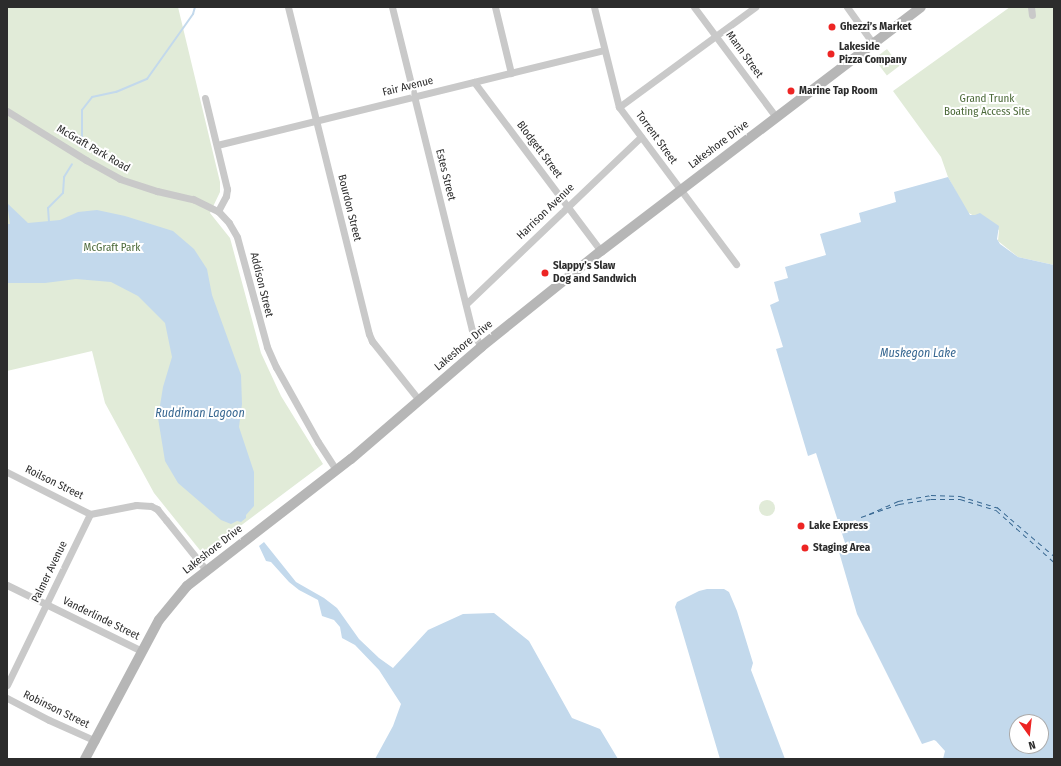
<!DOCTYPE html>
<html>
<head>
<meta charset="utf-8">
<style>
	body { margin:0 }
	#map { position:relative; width:1061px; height:766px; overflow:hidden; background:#fff; font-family:"Fira Sans Condensed",sans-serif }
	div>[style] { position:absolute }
	.green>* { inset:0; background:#e1ebd8; transform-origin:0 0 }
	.round { border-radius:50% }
	.water>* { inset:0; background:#c3d9ec }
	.stream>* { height:2px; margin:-1px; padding:0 1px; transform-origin:1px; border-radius:1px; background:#c3d9ec }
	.ferry>* { height:1px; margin-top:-0.5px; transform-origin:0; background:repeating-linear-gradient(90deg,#376791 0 5px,transparent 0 9px) }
	.minor>* { height:7px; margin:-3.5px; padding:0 3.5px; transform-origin:3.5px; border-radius:3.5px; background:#c9c9c9 }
	.secondary>* { height:10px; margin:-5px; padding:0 5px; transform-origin:5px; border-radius:5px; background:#b6b6b6 }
	.dots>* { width:11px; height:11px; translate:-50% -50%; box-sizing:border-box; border:2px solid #fff; border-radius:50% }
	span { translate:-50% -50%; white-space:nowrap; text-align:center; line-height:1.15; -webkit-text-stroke:4px #fff; paint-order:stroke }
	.poi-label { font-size:11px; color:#2c2c2c; font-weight:700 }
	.left { translate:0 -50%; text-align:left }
	.street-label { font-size:11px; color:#2c2c2c }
	.park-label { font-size:11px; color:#4b6938 }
	.water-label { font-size:12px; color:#376791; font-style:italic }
	.frame { position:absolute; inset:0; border:8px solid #2c2c2c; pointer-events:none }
	.north { position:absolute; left:1009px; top:714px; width:40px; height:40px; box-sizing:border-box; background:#fff; border:1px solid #ababab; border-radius:50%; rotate:165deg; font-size:11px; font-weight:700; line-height:16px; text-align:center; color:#2c2c2c }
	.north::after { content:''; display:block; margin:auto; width:14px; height:18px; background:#ed2524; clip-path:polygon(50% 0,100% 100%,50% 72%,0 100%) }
</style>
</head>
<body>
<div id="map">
	<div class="green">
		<i style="clip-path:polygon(7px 7px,178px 7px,220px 182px,220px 192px,210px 213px,230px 238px,261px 353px,281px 396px,323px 464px,203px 554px,154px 493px,105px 403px,92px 351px,7px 371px)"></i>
		<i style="clip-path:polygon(1010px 7px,1054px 7px,1054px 265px,1018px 257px,998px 241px,999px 230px,967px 212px,948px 177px,941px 157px,893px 91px)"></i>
		<i style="left:887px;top:49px;width:21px;height:16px;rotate:53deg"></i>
		<i class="round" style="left:759px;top:500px;width:16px;height:16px"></i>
	</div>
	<div class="water">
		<i style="clip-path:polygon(evenodd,948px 177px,970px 215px,975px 215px,980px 213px,999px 226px,997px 239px,1000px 244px,1018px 257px,1054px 265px,1054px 759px,943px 759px,945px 751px,936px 741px,934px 740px,922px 744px,857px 614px,839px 552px,847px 549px,816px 453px,808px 456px,776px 349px,783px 347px,770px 305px,779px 301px,774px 282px,788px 278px,785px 267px,826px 255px,820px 234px,861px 222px,859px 213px,896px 202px,894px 192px,948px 177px,1017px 722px,1041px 722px,1041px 746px,1017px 746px,1017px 722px)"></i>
		<i style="clip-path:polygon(7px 203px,28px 223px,60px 220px,78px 212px,97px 210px,125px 216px,173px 231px,194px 249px,207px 269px,212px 295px,241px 375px,242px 404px,239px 427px,254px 472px,254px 506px,246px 515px,246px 518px,241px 522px,237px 521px,231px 524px,221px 520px,178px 483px,165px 461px,158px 418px,163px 387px,172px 357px,165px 323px,138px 296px,111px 282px,76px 279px,45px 283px,7px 283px,7px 224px,10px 224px)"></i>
		<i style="clip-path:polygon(264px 542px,296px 582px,324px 598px,337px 608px,359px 639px,379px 658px,393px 668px,428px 630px,463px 614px,494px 613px,529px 641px,572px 718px,600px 729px,618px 759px,375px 759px,393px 726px,401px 704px,379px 670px,355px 645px,342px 638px,340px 627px,334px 620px,322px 616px,318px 600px,299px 590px,289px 582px,271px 562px,266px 561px,259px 546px)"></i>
		<i style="clip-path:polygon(724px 589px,729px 592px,737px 611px,753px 663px,751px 670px,785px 759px,720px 759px,675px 607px,677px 602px,699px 591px,707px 589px)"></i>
	</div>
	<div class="stream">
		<i style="left:82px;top:148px;width:38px;rotate:-90deg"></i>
		<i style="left:82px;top:110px;width:16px;rotate:-52deg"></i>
		<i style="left:92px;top:97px;width:25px;rotate:-12deg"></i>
		<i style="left:116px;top:92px;width:34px;rotate:-23deg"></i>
		<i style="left:147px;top:79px;width:80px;rotate:-54.7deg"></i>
		<i style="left:193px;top:14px;width:7px;rotate:-74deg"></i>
		<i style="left:49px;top:222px;width:14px;rotate:-94deg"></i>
		<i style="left:48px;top:208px;width:21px;rotate:-45deg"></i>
		<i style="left:63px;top:193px;width:16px;rotate:-86deg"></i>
		<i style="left:64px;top:177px;width:15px;rotate:-58deg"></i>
	</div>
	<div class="ferry">
		<i style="left:869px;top:514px;width:32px;rotate:-24deg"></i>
		<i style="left:898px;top:501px;width:34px;rotate:-10deg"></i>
		<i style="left:931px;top:495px;width:29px;rotate:2deg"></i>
		<i style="left:960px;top:496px;width:39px;rotate:17deg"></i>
		<i style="left:997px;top:507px;width:75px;rotate:40.7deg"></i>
		<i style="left:861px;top:517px;width:40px;rotate:-18.9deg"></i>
		<i style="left:899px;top:504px;width:32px;rotate:-9deg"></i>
		<i style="left:931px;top:499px;width:29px"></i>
		<i style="left:960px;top:499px;width:38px;rotate:17deg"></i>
		<i style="left:996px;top:510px;width:78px;rotate:41.9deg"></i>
	</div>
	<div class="minor">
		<i style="left:288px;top:7px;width:337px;rotate:76.1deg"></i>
		<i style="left:369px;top:334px;width:8px;rotate:67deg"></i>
		<i style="left:372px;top:341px;width:75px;rotate:51.5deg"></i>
		<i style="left:392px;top:7px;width:333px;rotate:76.1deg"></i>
		<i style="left:472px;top:330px;width:19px;rotate:62deg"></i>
		<i style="left:495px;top:7px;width:68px;rotate:76.4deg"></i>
		<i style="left:594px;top:7px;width:103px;rotate:76deg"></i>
		<i style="left:619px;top:107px;width:196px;rotate:53.3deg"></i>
		<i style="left:694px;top:7px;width:137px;rotate:53.3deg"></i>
		<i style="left:847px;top:7px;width:43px;rotate:54.5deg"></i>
		<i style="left:1031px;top:7px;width:8px;rotate:83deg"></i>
		<i style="left:474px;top:82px;width:211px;rotate:53.1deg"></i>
		<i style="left:205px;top:98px;width:94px;rotate:76.4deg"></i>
		<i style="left:227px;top:189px;width:7px;rotate:98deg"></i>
		<i style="left:226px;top:196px;width:17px;rotate:118deg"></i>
		<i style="left:619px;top:107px;width:169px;rotate:-36.3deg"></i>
		<i style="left:7px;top:111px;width:93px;rotate:31.8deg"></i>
		<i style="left:86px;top:160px;width:39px;rotate:29deg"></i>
		<i style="left:120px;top:179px;width:39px;rotate:18deg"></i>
		<i style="left:157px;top:191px;width:37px;rotate:13deg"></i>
		<i style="left:193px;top:199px;width:28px;rotate:26deg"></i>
		<i style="left:218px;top:211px;width:16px;rotate:47deg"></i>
		<i style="left:229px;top:223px;width:16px;rotate:60deg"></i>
		<i style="left:237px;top:237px;width:114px;rotate:74.7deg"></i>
		<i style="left:267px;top:347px;width:22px;rotate:66deg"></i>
		<i style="left:276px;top:367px;width:86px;rotate:60.8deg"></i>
		<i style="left:318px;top:442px;width:33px;rotate:57deg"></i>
		<i style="left:217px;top:145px;width:398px;rotate:-13.8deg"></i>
		<i style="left:466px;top:304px;width:242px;rotate:-43.7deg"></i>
		<i style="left:7px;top:472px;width:93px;rotate:26.8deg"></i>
		<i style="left:7px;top:585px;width:150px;rotate:26.1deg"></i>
		<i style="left:7px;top:685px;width:190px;rotate:-64.1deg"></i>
		<i style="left:90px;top:514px;width:47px;rotate:-11.1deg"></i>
		<i style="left:136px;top:505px;width:15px;rotate:4deg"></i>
		<i style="left:151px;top:506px;width:7px;rotate:27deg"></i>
		<i style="left:157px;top:509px;width:14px;rotate:51deg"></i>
		<i style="left:166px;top:520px;width:64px;rotate:51.3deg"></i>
		<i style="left:7px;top:698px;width:47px;rotate:27.6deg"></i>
		<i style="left:49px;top:720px;width:51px;rotate:24.1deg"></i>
	</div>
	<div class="secondary">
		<i style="left:85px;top:759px;width:157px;rotate:-62deg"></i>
		<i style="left:159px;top:620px;width:44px;rotate:-50.5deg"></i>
		<i style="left:187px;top:586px;width:207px;rotate:-37.8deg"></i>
		<i style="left:351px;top:459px;width:172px;rotate:-40.7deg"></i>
		<i style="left:481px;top:347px;width:154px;rotate:-38.7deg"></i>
		<i style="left:601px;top:251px;width:402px;rotate:-37.3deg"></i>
	</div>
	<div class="dots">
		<i style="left:832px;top:27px;background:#ed2524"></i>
		<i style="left:831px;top:54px;background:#ed2524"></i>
		<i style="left:791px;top:91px;background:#ed2524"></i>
		<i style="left:545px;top:273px;background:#ed2524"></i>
		<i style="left:801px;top:526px;background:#ed2524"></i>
		<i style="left:805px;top:548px;background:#ed2524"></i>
	</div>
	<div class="poi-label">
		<span class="left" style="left:840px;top:27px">Ghezzi’s Market</span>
		<span class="left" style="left:839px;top:54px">Lakeside<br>Pizza Company</span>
		<span class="left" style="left:799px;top:91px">Marine Tap Room</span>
		<span class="left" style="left:553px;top:273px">Slappy’s Slaw<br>Dog and Sandwich</span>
		<span class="left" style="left:809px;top:526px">Lake Express</span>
		<span class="left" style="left:813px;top:548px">Staging Area</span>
	</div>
	<div class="street-label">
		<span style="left:744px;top:55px;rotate:54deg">Mann Street</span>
		<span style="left:408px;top:87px;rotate:-14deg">Fair Avenue</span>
		<span style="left:656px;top:138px;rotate:54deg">Torrent Street</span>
		<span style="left:719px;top:145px;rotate:-37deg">Lakeshore Drive</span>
		<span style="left:93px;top:149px;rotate:30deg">McGraft Park Road</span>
		<span style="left:539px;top:150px;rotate:53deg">Blodgett Street</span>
		<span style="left:445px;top:175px;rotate:76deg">Estes Street</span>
		<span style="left:349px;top:208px;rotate:76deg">Bourdon Street</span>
		<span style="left:546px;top:212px;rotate:-44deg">Harrison Avenue</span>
		<span style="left:261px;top:285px;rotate:76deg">Addison Street</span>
		<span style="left:464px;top:346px;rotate:-40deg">Lakeshore Drive</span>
		<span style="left:54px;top:483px;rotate:26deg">Roilson Street</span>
		<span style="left:213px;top:550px;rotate:-38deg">Lakeshore Drive</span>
		<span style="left:50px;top:572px;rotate:-64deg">Palmer Avenue</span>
		<span style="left:101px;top:619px;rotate:26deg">Vanderlinde Street</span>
		<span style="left:56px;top:710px;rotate:26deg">Robinson Street</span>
	</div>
	<div class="park-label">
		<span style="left:987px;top:106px">Grand Trunk<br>Boating Access Site</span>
		<span style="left:112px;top:248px">McGraft Park</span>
	</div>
	<div class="water-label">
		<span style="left:918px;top:354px">Muskegon Lake</span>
		<span style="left:200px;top:414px">Ruddiman Lagoon</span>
	</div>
	<div class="frame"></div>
	<div class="north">N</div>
</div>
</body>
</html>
